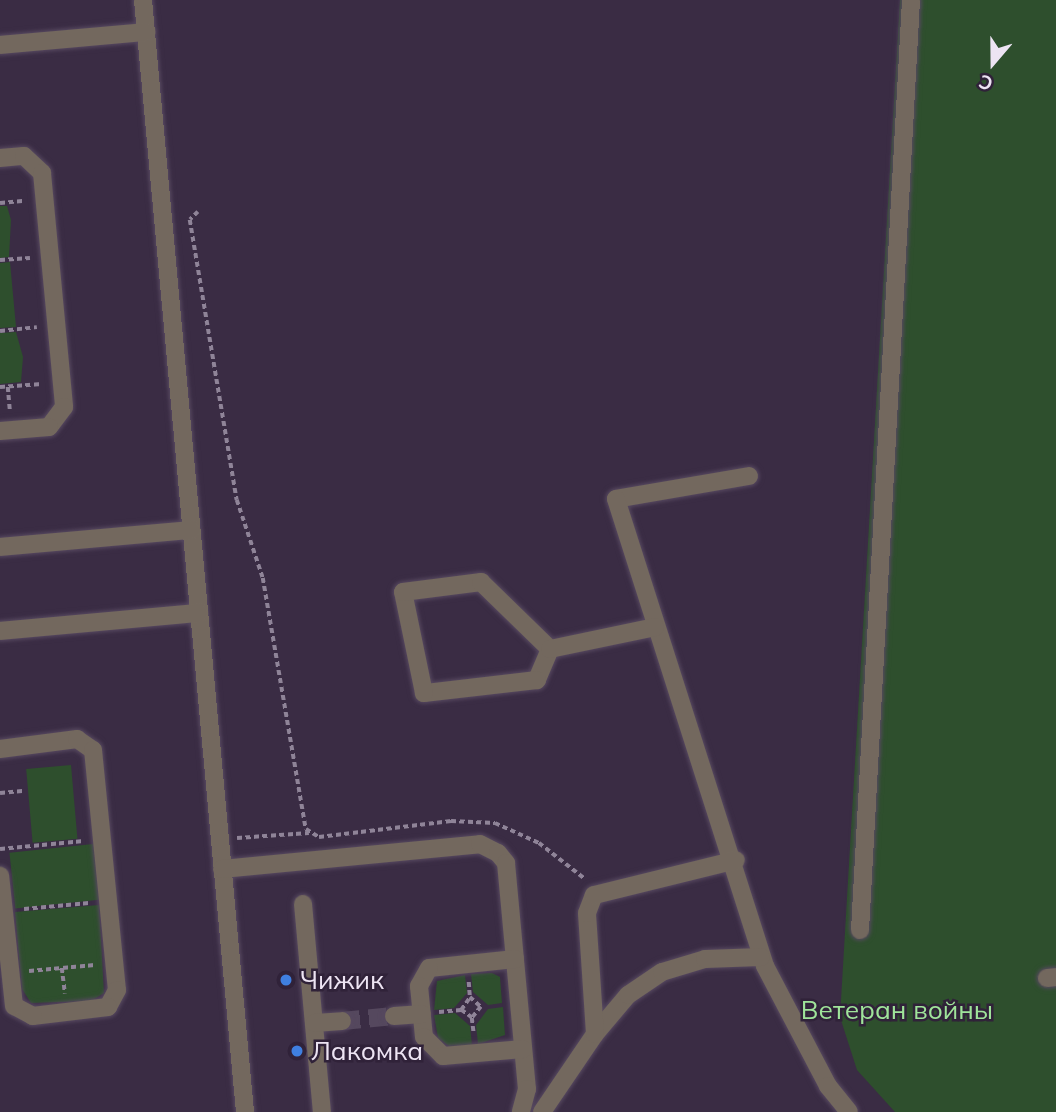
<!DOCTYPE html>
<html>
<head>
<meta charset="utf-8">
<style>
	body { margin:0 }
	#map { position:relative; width:1056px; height:1112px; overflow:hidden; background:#3a2c44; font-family:Mulish,sans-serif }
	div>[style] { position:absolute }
	.green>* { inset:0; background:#2e4f2d; transform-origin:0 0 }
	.minor-tunnel>* { height:18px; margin-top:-9px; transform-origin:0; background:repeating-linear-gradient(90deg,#55485e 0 18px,transparent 0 27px) }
	.path>* { height:3.5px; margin-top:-1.75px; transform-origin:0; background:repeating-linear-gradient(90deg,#8f8498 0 5px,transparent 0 8.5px) }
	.roads { filter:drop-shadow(0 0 2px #574960) drop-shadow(0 0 2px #574960) }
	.minor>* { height:18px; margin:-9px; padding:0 9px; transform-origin:9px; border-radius:9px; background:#73685e }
	.dots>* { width:19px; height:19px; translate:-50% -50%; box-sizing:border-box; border:4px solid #302239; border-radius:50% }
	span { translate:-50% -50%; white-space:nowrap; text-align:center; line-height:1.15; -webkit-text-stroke:5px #302239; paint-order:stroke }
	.poi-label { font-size:26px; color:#ede4f3 }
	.left { translate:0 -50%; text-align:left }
	.park-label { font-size:26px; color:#9fe49a }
	.north { position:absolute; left:958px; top:28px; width:70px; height:70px; -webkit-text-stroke:5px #302239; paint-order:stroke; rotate:200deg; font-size:19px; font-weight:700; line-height:28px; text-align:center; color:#ede4f3 }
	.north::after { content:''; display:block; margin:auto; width:24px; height:32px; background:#ede4f3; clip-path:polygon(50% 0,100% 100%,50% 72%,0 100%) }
</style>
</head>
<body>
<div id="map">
	<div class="green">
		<i style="clip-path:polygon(900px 0,1056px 0,1056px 1112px,895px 1112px,857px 1070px,840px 1017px)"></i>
		<i style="clip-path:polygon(0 206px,7px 206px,11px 220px,9px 257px,0 258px)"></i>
		<i style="clip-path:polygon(10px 262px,16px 327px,0 328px,0 263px)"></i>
		<i style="clip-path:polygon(16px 332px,23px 357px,21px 382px,0 384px,0 333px)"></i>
		<i style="left:71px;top:765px;width:74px;height:45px;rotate:85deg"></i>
		<i style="left:93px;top:844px;width:56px;height:84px;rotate:84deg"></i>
		<i style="clip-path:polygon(99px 905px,104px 993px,91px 1001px,31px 1003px,22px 989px,15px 912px)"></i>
		<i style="clip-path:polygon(492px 973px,500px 977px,502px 1003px,488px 1005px,473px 992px,471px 974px)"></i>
		<i style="clip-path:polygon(465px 975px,467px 993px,454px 1008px,434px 1010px,437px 981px)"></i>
		<i style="clip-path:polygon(503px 1007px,505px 1035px,478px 1044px,476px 1025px,488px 1009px)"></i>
		<i style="clip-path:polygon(455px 1013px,470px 1026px,472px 1045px,449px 1046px,438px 1038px,434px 1015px)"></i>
	</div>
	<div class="minor-tunnel">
		<i style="left:342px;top:1021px;width:52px;rotate:-5.5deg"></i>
	</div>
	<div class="path">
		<i style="left:0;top:203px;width:25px;rotate:-5deg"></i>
		<i style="left:198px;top:212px;width:11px;rotate:135deg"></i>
		<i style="left:190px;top:220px;width:284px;rotate:80.5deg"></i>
		<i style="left:237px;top:500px;width:82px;rotate:71.6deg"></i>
		<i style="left:263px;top:578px;width:255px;rotate:80.3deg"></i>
		<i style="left:306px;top:829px;width:15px;rotate:32deg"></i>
		<i style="left:319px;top:837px;width:133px;rotate:-6.9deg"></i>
		<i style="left:451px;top:821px;width:44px;rotate:2.6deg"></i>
		<i style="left:495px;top:823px;width:48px;rotate:24.4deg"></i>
		<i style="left:539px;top:843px;width:58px;rotate:38deg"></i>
		<i style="left:0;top:260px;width:30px;rotate:-4deg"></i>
		<i style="left:0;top:331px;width:37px;rotate:-6deg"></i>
		<i style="left:0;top:387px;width:42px;rotate:-4.1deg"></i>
		<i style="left:8px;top:387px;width:24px;rotate:85deg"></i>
		<i style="left:0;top:793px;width:25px;rotate:-5deg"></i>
		<i style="left:237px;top:838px;width:72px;rotate:-4deg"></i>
		<i style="left:0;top:849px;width:84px;rotate:-5.4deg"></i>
		<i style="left:24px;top:909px;width:65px;rotate:-5.3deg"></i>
		<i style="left:62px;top:968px;width:26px;rotate:83deg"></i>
		<i style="left:29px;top:971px;width:66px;rotate:-5.2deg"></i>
		<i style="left:469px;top:982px;width:15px;rotate:86deg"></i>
		<i style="left:439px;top:1012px;width:22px;rotate:-5deg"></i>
		<i style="left:472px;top:1018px;width:14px;rotate:-144deg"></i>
		<i style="left:461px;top:1010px;width:16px;rotate:-55deg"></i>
		<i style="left:470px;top:997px;width:15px;rotate:42deg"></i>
		<i style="left:481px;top:1007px;width:14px;rotate:129deg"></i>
		<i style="left:472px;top:1018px;width:16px;rotate:83deg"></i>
	</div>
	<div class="roads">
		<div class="minor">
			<i style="left:143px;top:0;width:1117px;rotate:84.76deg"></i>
			<i style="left:0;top:45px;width:147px;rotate:-5.1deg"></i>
			<i style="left:0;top:158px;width:24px;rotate:-5deg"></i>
			<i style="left:24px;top:156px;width:25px;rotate:43deg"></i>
			<i style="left:42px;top:173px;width:235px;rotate:84.6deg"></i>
			<i style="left:64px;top:407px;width:25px;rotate:127deg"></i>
			<i style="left:49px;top:427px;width:49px;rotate:175.3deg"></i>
			<i style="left:749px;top:476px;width:135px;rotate:170.2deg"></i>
			<i style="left:616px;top:499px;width:490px;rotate:72.3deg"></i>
			<i style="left:765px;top:966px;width:136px;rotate:62.3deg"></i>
			<i style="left:828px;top:1086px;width:33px;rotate:51deg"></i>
			<i style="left:0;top:547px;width:192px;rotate:-5.1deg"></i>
			<i style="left:0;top:631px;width:200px;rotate:-5.2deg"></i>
			<i style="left:550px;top:649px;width:34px;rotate:113deg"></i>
			<i style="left:537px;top:680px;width:114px;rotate:173.4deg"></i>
			<i style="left:424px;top:693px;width:103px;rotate:-101.7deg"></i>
			<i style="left:403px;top:592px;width:79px;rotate:-7.3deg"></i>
			<i style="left:481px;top:582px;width:96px;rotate:44.2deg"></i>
			<i style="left:550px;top:649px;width:107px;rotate:-11.8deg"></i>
			<i style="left:0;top:749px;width:78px;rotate:-7.4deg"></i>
			<i style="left:77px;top:739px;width:19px;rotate:35deg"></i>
			<i style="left:93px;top:750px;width:241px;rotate:84.3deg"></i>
			<i style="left:117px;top:990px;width:19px;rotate:118deg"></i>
			<i style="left:108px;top:1007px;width:76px;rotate:173.2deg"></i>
			<i style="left:33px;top:1016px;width:21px;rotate:-152deg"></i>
			<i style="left:14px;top:1006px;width:131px;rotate:-96.1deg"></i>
			<i style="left:222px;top:869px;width:259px;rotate:-5.5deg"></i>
			<i style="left:480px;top:844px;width:20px;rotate:27deg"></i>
			<i style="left:498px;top:853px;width:13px;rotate:51deg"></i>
			<i style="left:506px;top:863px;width:227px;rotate:84.7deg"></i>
			<i style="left:527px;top:1089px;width:24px;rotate:105deg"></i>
			<i style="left:303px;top:904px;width:209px;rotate:84.8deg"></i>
			<i style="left:860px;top:930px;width:931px;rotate:-86.86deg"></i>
			<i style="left:515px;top:959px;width:86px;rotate:174deg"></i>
			<i style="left:429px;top:968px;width:21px;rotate:119deg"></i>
			<i style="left:419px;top:986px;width:51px;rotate:84.4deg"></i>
			<i style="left:424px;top:1037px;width:27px;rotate:45deg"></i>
			<i style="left:443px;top:1056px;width:80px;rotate:-5deg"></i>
			<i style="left:1047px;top:978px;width:9px;rotate:-6deg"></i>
			<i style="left:394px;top:1016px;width:28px;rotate:-4deg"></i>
			<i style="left:315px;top:1023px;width:27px;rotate:-4deg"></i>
			<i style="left:595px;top:1034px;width:51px;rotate:-49.8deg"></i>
			<i style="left:628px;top:995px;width:41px;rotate:-34.1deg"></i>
			<i style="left:662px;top:972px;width:45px;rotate:-16.8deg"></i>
			<i style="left:705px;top:959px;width:56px;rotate:-2deg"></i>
			<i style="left:542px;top:1112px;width:94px;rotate:-55.8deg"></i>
			<i style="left:595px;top:1034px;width:121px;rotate:-93.8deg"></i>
			<i style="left:587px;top:913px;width:19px;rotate:-69deg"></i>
			<i style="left:594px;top:895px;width:146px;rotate:-13.8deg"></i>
		</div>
	</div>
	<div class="dots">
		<i style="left:286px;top:980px;background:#3f7fe0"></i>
		<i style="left:297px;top:1051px;background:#3f7fe0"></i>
	</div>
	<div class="poi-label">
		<span class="left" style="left:300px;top:980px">Чижик</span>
		<span class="left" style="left:311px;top:1051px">Лакомка</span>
	</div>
	<div class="park-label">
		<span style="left:897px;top:1010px">Ветеран войны</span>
	</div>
	<div class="north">С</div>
</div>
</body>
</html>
